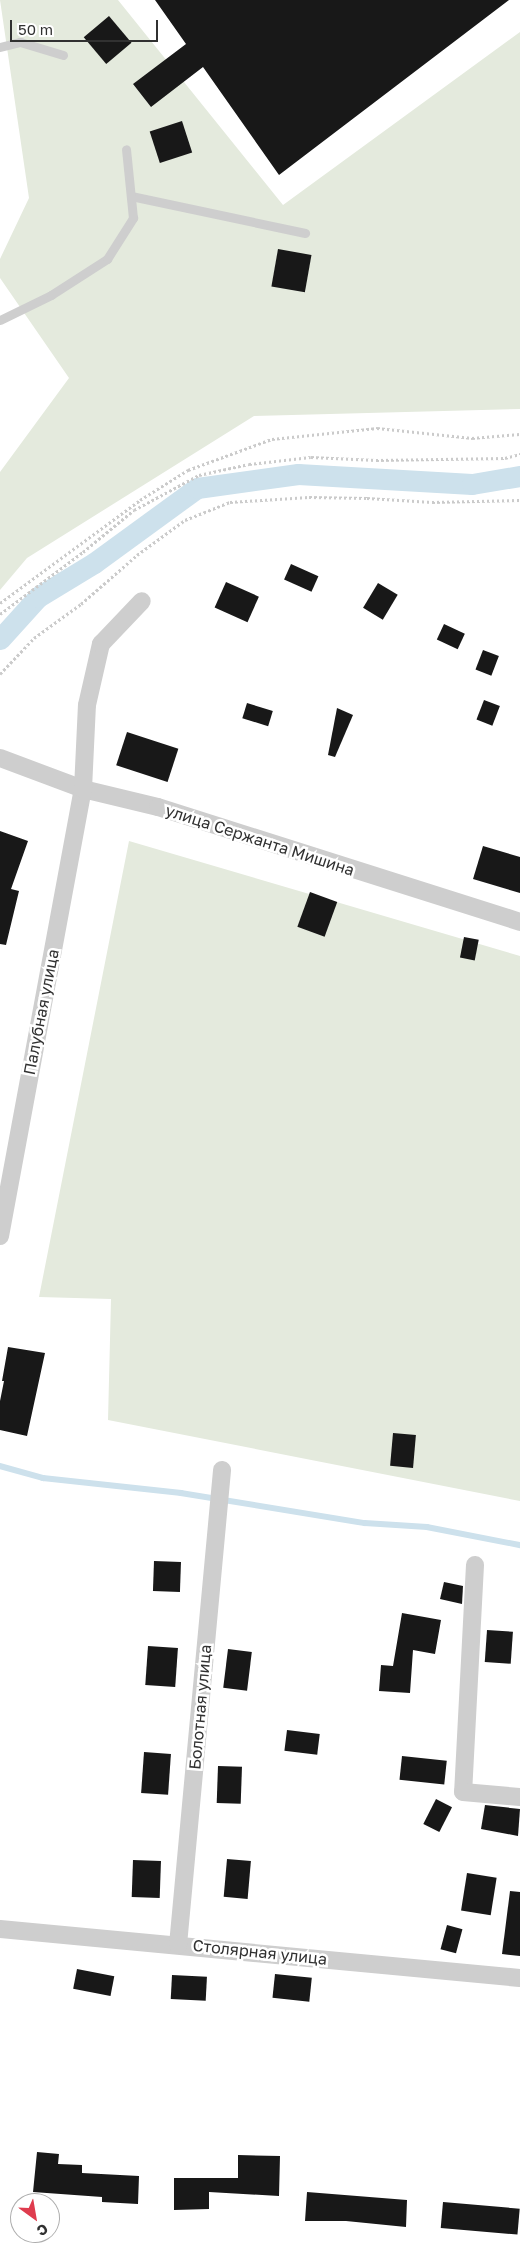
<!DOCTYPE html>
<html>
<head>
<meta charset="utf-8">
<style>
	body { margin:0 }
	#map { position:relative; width:520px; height:2253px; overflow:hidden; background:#fff; font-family:"Golos Text",sans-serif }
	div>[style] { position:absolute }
	.green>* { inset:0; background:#e4eadd }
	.stream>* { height:5.5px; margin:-2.75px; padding:0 2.75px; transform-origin:2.75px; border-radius:2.75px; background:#cde1ec }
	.canal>* { height:21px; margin:-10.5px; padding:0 10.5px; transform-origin:10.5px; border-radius:10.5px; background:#cde1ec }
	.building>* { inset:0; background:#181818; transform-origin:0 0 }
	.path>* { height:3px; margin-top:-1.5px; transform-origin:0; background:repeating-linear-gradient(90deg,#cbcbcb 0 2.5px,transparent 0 5px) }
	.service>* { height:9px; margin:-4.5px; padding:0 4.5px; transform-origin:4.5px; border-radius:4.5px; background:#cecece }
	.minor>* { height:18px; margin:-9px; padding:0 9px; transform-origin:9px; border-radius:9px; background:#cecece }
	span { translate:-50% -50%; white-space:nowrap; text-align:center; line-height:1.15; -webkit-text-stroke:5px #fff; paint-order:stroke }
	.street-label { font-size:16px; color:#313131 }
	.north { position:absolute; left:10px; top:2193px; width:50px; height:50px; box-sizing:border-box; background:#fff; border:1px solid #adadad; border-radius:50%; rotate:148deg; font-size:14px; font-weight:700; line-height:20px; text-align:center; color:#313131 }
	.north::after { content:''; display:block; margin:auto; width:18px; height:22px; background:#df3c4e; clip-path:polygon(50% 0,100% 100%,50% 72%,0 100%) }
	.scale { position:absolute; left:10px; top:20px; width:148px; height:22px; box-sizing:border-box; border:2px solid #313131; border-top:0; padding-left:6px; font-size:15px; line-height:18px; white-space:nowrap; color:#313131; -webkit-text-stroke:4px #fff; paint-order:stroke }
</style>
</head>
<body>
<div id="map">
	<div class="green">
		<i style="clip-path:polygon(0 0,118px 0,283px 205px,520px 32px,520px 409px,254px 416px,27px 558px,0 590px,0 472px,69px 378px,0 278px,0 259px,29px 198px)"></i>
		<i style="clip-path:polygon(129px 841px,520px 956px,520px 1501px,108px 1420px,111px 1299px,39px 1297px)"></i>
	</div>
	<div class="stream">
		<i style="left:0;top:1466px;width:45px;rotate:15.6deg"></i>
		<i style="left:43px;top:1478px;width:139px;rotate:6.2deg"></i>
		<i style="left:181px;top:1493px;width:186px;rotate:9.3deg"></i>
		<i style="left:365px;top:1523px;width:62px;rotate:3.7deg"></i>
		<i style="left:427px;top:1527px;width:95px;rotate:11deg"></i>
	</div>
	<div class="canal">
		<i style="left:0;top:639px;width:57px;rotate:-47.9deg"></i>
		<i style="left:38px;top:597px;width:66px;rotate:-31.3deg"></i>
		<i style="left:94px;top:563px;width:127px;rotate:-36.1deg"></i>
		<i style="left:197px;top:488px;width:102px;rotate:-7.9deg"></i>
		<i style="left:298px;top:474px;width:174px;rotate:3.3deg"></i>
		<i style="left:472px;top:484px;width:49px;rotate:-9.5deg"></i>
	</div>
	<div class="building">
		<i style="clip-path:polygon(155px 0,509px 0,279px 175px,203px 67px,151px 107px,133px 84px,186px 44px)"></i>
		<i style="left:109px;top:16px;width:35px;height:33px;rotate:50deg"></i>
		<i style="left:182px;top:121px;width:33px;height:34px;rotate:72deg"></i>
		<i style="left:278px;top:249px;width:34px;height:38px;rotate:10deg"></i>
		<i style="left:291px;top:564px;width:30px;height:17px;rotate:24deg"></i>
		<i style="left:226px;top:582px;width:36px;height:28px;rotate:24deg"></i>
		<i style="left:378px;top:583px;width:23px;height:29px;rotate:31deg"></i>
		<i style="left:444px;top:624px;width:23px;height:17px;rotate:25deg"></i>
		<i style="left:483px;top:650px;width:17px;height:21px;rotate:21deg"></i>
		<i style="left:484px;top:700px;width:17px;height:21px;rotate:21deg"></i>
		<i style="left:247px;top:703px;width:27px;height:16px;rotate:17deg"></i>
		<i style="clip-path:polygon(337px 708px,353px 715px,335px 757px,328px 755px)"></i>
		<i style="left:127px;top:732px;width:54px;height:35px;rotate:18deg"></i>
		<i style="clip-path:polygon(0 831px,28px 841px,11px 889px,19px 891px,6px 945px,0 944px)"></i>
		<i style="clip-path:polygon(483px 846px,520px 857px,520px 893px,473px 879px)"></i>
		<i style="left:310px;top:892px;width:29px;height:37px;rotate:20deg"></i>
		<i style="left:464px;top:937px;width:15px;height:21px;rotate:11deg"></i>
		<i style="clip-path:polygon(8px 1347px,45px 1353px,27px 1436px,0 1430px,0 1401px,4px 1381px,2px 1381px)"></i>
		<i style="left:393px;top:1433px;width:23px;height:33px;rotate:5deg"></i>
		<i style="left:154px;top:1561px;width:27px;height:30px;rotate:2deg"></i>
		<i style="clip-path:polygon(444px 1582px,463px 1586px,462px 1604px,440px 1599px)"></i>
		<i style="clip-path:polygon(402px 1613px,441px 1620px,435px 1654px,413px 1650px,410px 1693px,379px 1691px,381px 1665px,393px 1666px)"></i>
		<i style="left:487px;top:1630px;width:26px;height:32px;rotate:4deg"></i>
		<i style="left:148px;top:1646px;width:30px;height:39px;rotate:4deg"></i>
		<i style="left:228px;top:1649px;width:24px;height:39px;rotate:7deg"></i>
		<i style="left:287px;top:1730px;width:33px;height:21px;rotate:7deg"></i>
		<i style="left:144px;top:1752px;width:27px;height:41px;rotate:4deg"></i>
		<i style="left:402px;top:1756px;width:45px;height:24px;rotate:6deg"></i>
		<i style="left:218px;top:1766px;width:24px;height:37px;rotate:2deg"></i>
		<i style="left:436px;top:1799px;width:18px;height:28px;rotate:27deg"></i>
		<i style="clip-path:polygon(485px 1805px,520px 1809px,518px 1836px,481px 1829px)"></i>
		<i style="left:227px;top:1859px;width:24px;height:38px;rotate:5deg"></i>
		<i style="left:133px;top:1860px;width:28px;height:37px;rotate:2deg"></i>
		<i style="left:467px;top:1873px;width:30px;height:38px;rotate:9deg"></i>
		<i style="clip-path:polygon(510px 1891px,520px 1892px,520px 1956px,502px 1954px)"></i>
		<i style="left:447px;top:1925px;width:16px;height:25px;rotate:15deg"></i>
		<i style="left:77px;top:1969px;width:38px;height:20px;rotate:11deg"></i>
		<i style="left:275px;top:1974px;width:37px;height:24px;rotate:6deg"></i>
		<i style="left:172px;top:1975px;width:35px;height:24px;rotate:3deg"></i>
		<i style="clip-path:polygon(37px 2152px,59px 2154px,58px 2164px,82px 2165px,82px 2173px,139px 2176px,138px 2204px,102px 2202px,102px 2197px,33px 2192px)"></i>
		<i style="clip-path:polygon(238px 2155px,280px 2156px,279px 2196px,209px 2192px,209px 2209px,174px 2210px,174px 2178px,238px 2178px)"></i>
		<i style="clip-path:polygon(307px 2192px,407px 2200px,406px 2227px,346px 2221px,305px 2221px)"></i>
		<i style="left:443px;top:2202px;width:77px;height:26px;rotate:5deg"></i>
	</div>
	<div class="path">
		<i style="left:0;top:603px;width:174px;rotate:-36.3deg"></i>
		<i style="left:140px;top:500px;width:57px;rotate:-32deg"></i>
		<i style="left:188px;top:470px;width:90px;rotate:-20.3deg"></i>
		<i style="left:272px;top:439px;width:106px;rotate:-6deg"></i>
		<i style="left:377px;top:428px;width:96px;rotate:6deg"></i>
		<i style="left:472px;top:438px;width:48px;rotate:-4.8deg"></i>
		<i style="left:0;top:614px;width:104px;rotate:-36.8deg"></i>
		<i style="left:83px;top:552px;width:66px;rotate:-39.5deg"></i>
		<i style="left:134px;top:510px;width:74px;rotate:-28.3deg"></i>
		<i style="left:199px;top:475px;width:51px;rotate:-12.4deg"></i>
		<i style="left:249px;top:464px;width:62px;rotate:-6.4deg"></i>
		<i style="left:311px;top:457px;width:65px;rotate:2.6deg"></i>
		<i style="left:376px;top:460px;width:129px;rotate:-0.9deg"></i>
		<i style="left:505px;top:458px;width:16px;rotate:-15deg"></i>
		<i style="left:0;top:674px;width:50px;rotate:-46.6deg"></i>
		<i style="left:34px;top:638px;width:58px;rotate:-35.9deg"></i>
		<i style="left:81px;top:604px;width:74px;rotate:-41.2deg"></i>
		<i style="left:137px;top:555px;width:59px;rotate:-36.1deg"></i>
		<i style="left:185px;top:520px;width:48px;rotate:-21.8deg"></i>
		<i style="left:230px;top:502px;width:79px;rotate:-3.6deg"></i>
		<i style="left:309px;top:497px;width:58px;rotate:1deg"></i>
		<i style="left:367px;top:498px;width:65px;rotate:3.5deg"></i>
		<i style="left:432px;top:502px;width:88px;rotate:-1.3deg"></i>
	</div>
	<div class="service">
		<i style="left:0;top:47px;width:21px;rotate:-14deg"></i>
		<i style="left:20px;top:42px;width:45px;rotate:16.8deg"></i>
		<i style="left:131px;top:196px;width:178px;rotate:12deg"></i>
		<i style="left:0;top:320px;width:57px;rotate:-26.1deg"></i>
		<i style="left:51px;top:295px;width:67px;rotate:-32.7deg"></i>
		<i style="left:107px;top:259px;width:49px;rotate:-57.6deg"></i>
		<i style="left:133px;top:218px;width:69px;rotate:-95.8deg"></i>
	</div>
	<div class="minor">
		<i style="left:0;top:758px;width:89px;rotate:20.5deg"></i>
		<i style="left:83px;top:789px;width:77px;rotate:13.5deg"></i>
		<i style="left:158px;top:807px;width:380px;rotate:17.6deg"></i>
		<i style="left:0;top:1236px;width:455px;rotate:-79.5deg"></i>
		<i style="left:83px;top:789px;width:84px;rotate:-87.3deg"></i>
		<i style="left:87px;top:705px;width:63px;rotate:-77.1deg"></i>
		<i style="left:101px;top:644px;width:59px;rotate:-46.4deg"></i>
		<i style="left:475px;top:1565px;width:227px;rotate:93deg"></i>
		<i style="left:463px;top:1792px;width:57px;rotate:5deg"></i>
		<i style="left:0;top:1929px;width:522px;rotate:5.38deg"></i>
		<i style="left:178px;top:1945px;width:477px;rotate:-84.7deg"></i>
	</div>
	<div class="street-label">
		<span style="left:260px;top:840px;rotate:18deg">улица Сержанта Мишина</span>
		<span style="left:41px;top:1012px;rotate:-79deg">Палубная улица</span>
		<span style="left:200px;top:1707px;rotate:-85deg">Болотная улица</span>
		<span style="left:260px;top:1952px;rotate:6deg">Столярная улица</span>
	</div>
	<div class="north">С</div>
	<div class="scale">50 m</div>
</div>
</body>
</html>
